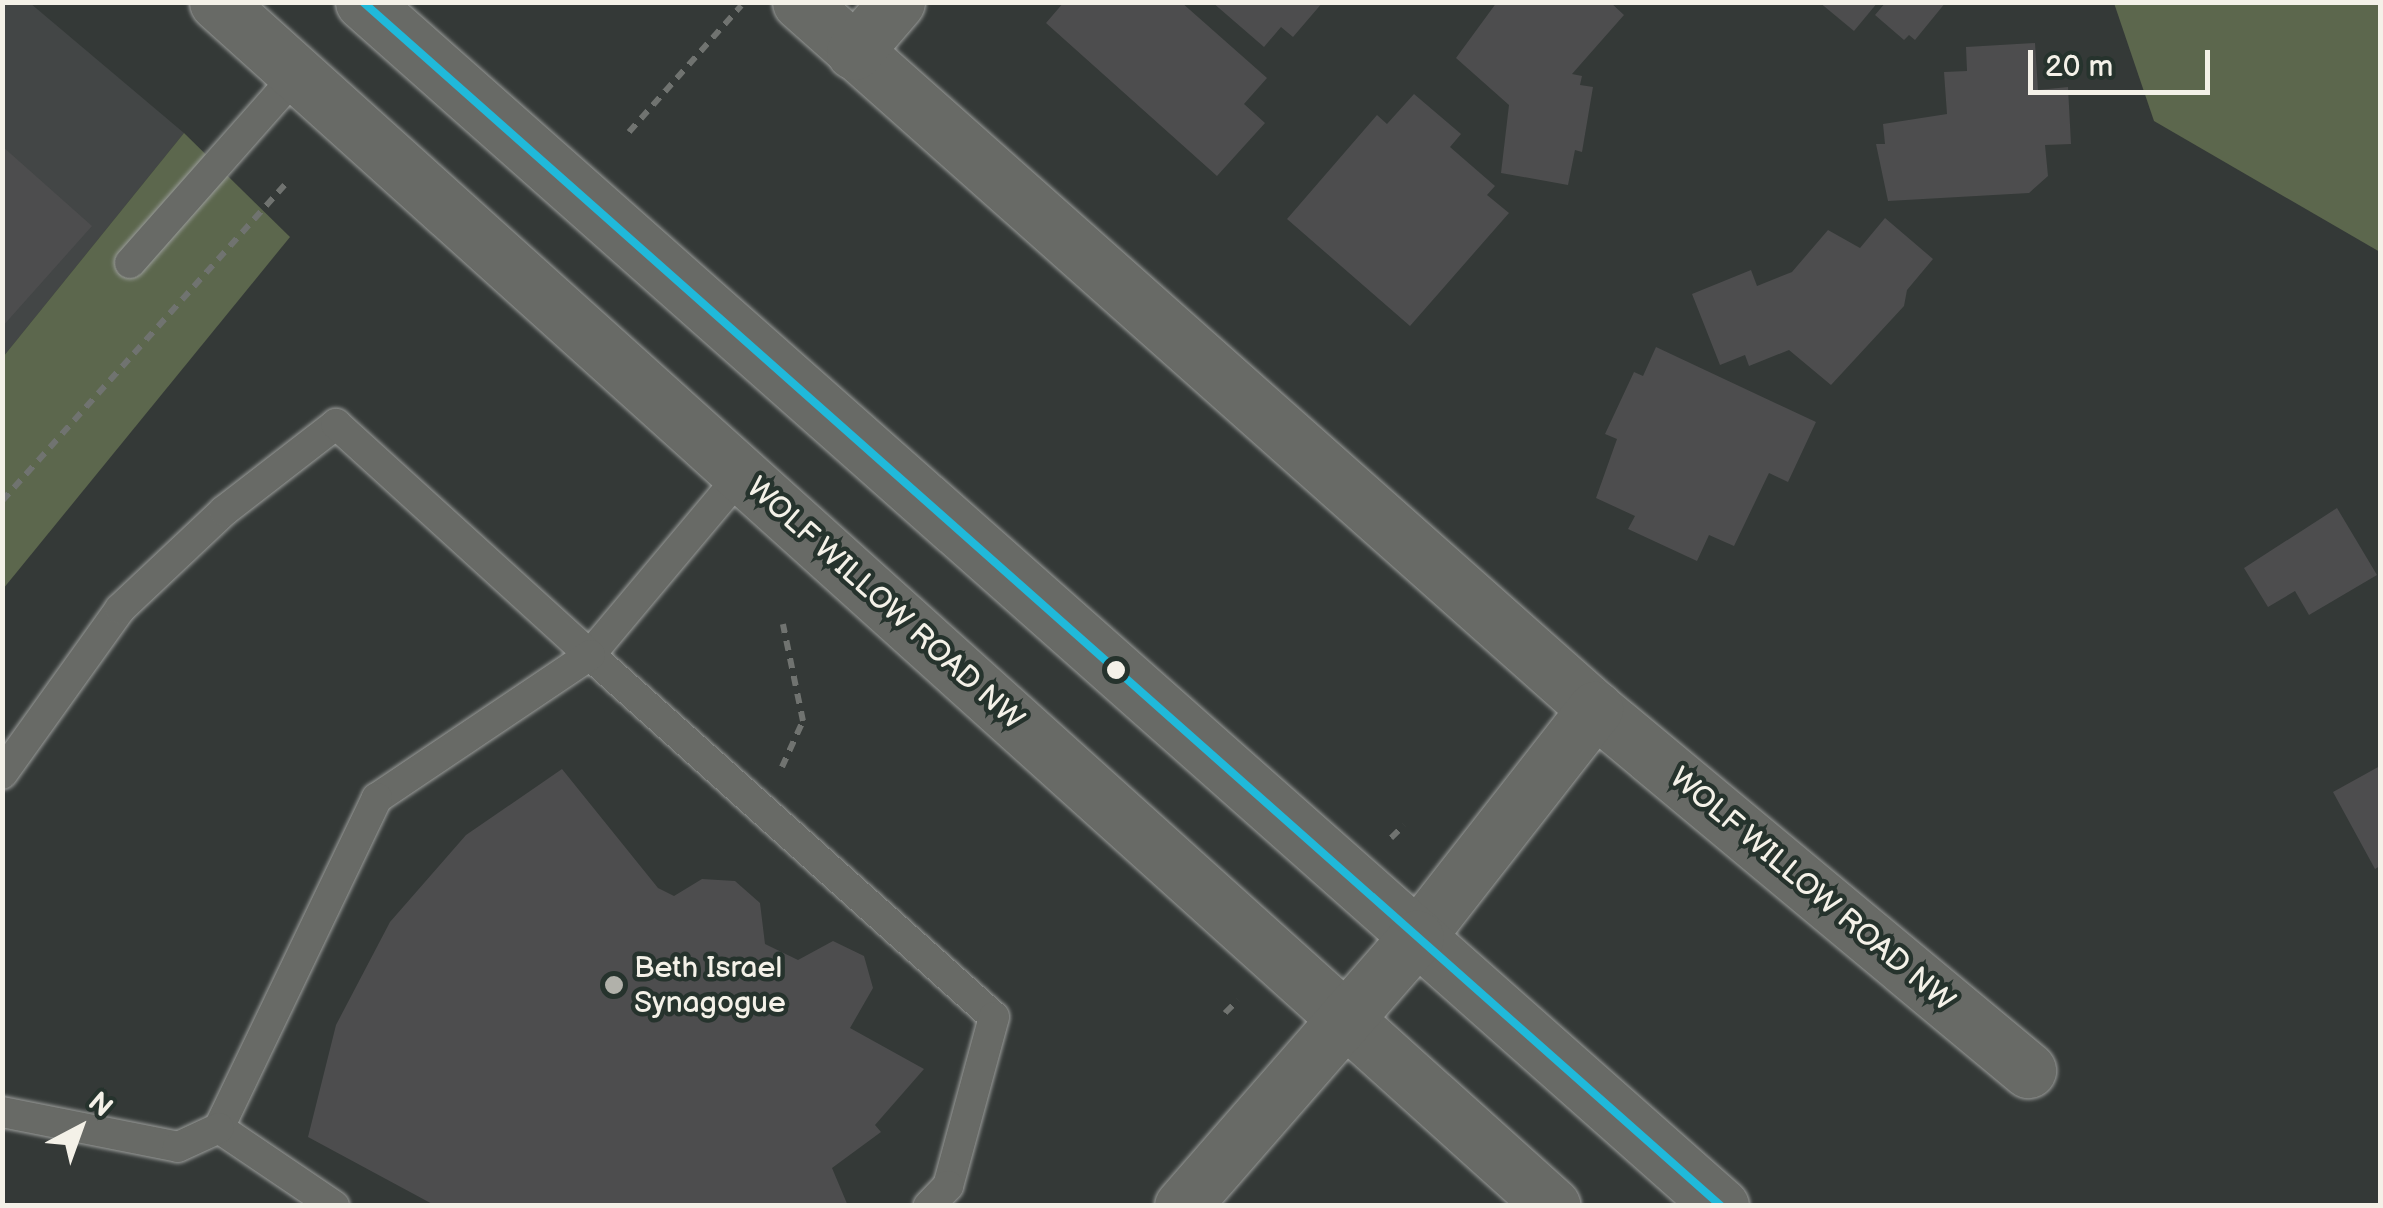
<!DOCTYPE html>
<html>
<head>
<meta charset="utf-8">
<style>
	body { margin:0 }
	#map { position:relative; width:2383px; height:1208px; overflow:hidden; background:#343937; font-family:"Balsamiq Sans",sans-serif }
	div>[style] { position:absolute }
	.built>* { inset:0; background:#434646 }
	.green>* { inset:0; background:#5c674d }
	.building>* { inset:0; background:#4d4d4e }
	.path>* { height:6px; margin-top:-3px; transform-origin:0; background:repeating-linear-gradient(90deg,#707370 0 10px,transparent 0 18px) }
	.roads { filter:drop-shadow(0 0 2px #9b9d9b) drop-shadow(0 0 2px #9b9d9b) }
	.service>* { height:30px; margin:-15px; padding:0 15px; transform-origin:15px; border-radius:15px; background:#686a66 }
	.minor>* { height:55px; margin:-27.5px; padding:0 27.5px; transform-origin:27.5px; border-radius:27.5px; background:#686a66 }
	.tertiary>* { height:55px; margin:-27.5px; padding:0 27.5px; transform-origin:27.5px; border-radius:27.5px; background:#686a66 }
	.bus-1>* { height:8px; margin:-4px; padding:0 4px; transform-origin:4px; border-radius:4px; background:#20b9da }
	.dots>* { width:28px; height:28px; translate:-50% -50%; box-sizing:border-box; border:5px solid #26332d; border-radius:50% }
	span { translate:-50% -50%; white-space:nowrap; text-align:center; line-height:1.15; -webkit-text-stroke:9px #26332d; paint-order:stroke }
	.street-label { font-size:30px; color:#f4f1e8 }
	.poi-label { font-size:30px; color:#f4f1e8 }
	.left { translate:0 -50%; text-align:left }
	.frame { position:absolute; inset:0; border:5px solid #f4f1e8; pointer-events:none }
	.north { position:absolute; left:30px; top:1078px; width:100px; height:100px; -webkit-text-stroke:8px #26332d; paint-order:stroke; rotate:41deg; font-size:28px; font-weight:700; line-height:40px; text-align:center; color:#f4f1e8 }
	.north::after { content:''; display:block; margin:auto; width:35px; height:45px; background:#f4f1e8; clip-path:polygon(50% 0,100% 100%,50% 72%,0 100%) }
	.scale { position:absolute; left:2028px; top:50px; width:182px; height:45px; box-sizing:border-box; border:5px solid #f4f1e8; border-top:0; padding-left:12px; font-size:30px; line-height:35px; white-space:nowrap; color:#f4f1e8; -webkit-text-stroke:8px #26332d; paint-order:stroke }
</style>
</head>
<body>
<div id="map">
	<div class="built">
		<i style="clip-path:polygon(3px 3px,30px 3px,184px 133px,3px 357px)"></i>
	</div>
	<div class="green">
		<i style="clip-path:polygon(2114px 3px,2380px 3px,2380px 252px,2154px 121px)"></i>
		<i style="clip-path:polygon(184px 133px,290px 237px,3px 589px,3px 357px)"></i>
	</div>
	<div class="building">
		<i style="clip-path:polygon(1064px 2px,1181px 2px,1267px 78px,1244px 104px,1265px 123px,1217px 176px,1046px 23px)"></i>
		<i style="clip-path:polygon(1212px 2px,1323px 2px,1293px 37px,1281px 27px,1264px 47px)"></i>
		<i style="clip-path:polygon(1497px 2px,1610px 2px,1624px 15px,1572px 74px,1582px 76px,1580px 85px,1593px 87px,1582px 152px,1575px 150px,1568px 185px,1501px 173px,1509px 105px,1456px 58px)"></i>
		<i style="clip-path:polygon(1819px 2px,1878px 2px,1854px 31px)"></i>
		<i style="clip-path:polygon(1886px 2px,1946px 2px,1915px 40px,1909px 35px,1904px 40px,1875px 15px)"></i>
		<i style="clip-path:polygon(2035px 43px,2038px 90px,2068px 87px,2071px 144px,2045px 145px,2048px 176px,2029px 193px,1888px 201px,1876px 144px,1885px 144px,1883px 124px,1947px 114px,1944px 72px,1967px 71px,1966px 47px)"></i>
		<i style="clip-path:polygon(1414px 94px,1461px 134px,1450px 147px,1495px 186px,1487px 195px,1509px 213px,1410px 326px,1287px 219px,1377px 115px,1387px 124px)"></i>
		<i style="clip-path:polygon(2px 146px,92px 226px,2px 327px)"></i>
		<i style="clip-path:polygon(1885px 218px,1933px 259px,1907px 290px,1904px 306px,1831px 385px,1789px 350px,1749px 366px,1745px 355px,1720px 365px,1692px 294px,1751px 270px,1757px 286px,1792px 272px,1828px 230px,1860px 248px)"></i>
		<i style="clip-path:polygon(1656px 347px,1816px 422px,1788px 482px,1769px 473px,1734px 546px,1709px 535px,1697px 561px,1628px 529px,1635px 516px,1596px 498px,1617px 439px,1605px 434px,1634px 372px,1643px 376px)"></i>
		<i style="clip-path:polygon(2337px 508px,2377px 575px,2309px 615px,2295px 591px,2268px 607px,2244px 568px)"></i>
		<i style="clip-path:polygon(2380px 766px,2380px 866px,2375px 869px,2333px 792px)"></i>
		<i style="clip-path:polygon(562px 769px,658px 888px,674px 896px,702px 879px,735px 881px,760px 903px,765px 944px,798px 960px,833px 941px,864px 956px,873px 988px,850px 1028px,924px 1069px,875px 1125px,881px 1132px,832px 1168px,848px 1206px,436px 1206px,308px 1137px,336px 1025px,390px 922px,466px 835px)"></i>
	</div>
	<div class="path">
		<i style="left:629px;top:132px;width:169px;rotate:-48.4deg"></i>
		<i style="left:2px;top:501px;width:424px;rotate:-48.2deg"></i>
		<i style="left:782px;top:767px;width:51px;rotate:-65.5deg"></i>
		<i style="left:803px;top:721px;width:99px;rotate:-101.7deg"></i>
		<i style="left:1391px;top:838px;width:18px;rotate:-45deg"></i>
		<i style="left:1225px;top:1013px;width:18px;rotate:-45deg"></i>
	</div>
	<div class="roads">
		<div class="service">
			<i style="left:130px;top:263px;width:255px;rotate:-48.5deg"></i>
			<i style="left:740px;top:476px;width:234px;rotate:130deg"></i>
			<i style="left:590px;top:655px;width:542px;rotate:41.86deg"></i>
			<i style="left:994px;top:1017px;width:175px;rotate:105.2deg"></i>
			<i style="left:948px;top:1186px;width:28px;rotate:134deg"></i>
			<i style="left:2px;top:774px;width:203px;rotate:-54.4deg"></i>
			<i style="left:120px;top:609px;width:143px;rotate:-43.3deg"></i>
			<i style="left:224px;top:511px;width:142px;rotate:-37.8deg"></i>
			<i style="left:336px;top:424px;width:343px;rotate:42.3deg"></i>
			<i style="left:590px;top:655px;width:257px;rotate:146.1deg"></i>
			<i style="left:377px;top:798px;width:366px;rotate:115.6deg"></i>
			<i style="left:219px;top:1128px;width:139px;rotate:34.1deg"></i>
			<i style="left:2px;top:1112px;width:179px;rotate:11.2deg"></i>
			<i style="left:178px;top:1147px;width:45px;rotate:-24.9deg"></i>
		</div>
		<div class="minor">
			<i style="left:800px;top:2px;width:1064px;rotate:41.65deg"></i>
			<i style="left:1595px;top:709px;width:564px;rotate:39.82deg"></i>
			<i style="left:854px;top:52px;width:66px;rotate:-49.3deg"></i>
			<i style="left:1416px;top:938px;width:291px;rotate:-52deg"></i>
		</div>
		<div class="tertiary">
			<i style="left:217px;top:2px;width:1798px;rotate:42.03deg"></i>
			<i style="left:363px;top:2px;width:1815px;rotate:41.56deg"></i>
			<i style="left:1182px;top:1206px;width:356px;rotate:-48.9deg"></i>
		</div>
	</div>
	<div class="bus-1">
		<i style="left:363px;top:2px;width:1815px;rotate:41.56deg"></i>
	</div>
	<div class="dots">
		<i style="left:1116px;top:670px;background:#f4f1e8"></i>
		<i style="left:614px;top:985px;background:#b1b1aa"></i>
	</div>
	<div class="street-label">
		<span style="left:885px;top:604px;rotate:42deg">WOLF WILLOW ROAD NW</span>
		<span style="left:1812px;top:890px;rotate:40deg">WOLF WILLOW ROAD NW</span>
	</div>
	<div class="poi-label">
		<span class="left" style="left:634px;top:985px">Beth Israel<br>Synagogue</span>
	</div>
	<div class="frame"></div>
	<div class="north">N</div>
	<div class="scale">20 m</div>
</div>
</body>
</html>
